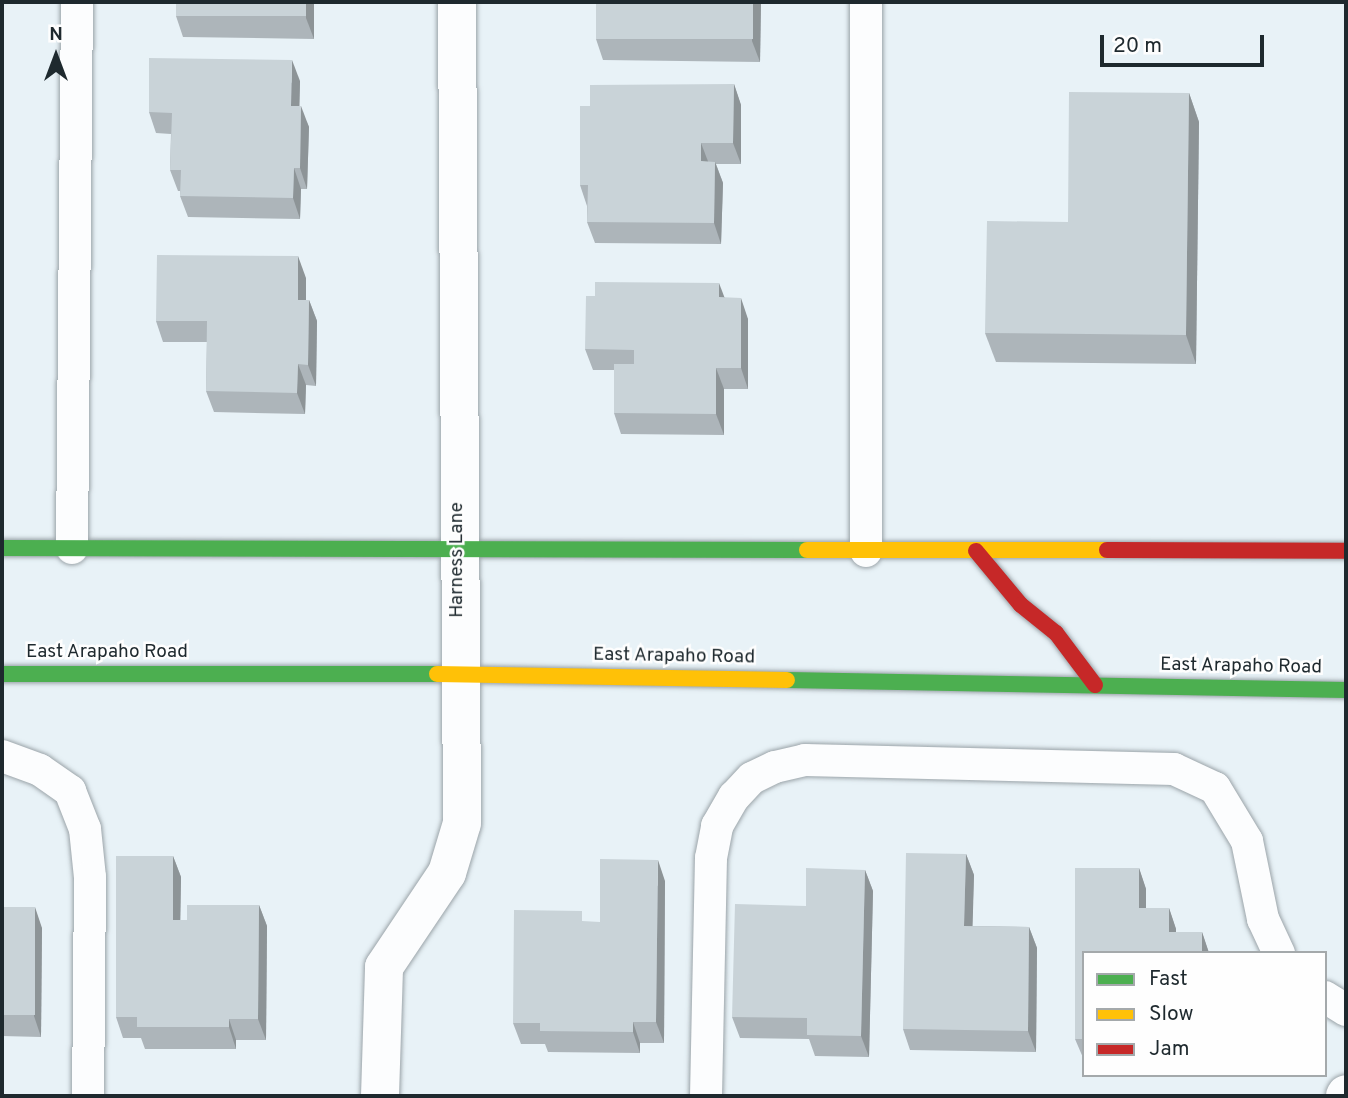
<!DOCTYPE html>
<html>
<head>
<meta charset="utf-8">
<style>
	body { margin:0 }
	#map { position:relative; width:1348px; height:1098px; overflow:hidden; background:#e8f2f7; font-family:Overpass,sans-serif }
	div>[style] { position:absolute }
	.roads { filter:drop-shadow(0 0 2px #9ba4a9) drop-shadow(0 0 2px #9ba4a9) }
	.lane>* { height:32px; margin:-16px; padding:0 16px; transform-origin:16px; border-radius:16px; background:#fcfdfe }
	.street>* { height:38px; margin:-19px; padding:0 19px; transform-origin:19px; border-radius:19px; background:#fcfdfe }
	.fast>* { height:16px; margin:-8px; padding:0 8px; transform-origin:8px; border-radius:8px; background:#4caf50 }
	.slow>* { height:16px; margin:-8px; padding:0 8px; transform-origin:8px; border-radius:8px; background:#ffc107 }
	.jam>* { height:16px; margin:-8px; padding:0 8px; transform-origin:8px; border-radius:8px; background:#c62828 }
	.wall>* { inset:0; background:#adb5ba }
	.shaded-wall>* { inset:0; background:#8d9497 }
	.building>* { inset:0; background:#c9d3d8; transform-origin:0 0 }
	span { translate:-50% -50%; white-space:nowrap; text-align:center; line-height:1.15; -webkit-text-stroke:5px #fefefe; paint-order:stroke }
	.street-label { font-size:19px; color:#1e292e }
	.frame { position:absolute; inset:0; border:4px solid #1e292e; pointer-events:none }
	.legend { position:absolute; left:1082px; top:951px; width:245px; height:126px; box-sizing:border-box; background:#fefefe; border:2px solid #a4a9ab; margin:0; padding:9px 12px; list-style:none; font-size:21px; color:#1e292e }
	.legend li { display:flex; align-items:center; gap:14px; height:35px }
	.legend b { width:35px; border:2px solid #a4a9ab }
	.north { position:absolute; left:21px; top:21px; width:70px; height:70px; -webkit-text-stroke:5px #fefefe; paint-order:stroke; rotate:0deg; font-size:19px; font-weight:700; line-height:28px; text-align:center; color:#1e292e }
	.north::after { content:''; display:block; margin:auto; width:24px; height:32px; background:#1e292e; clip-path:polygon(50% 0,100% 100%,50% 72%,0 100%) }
	.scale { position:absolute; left:1100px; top:35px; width:164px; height:32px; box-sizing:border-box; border:4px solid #1e292e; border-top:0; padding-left:9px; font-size:21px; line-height:24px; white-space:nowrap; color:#1e292e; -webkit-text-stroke:5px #fefefe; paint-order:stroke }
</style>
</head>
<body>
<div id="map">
	<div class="roads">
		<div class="lane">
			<i style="left:866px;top:2px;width:549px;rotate:90deg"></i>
			<i style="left:72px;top:548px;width:546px;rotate:-89.48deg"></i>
			<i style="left:2px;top:756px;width:40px;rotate:20.2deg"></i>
			<i style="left:40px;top:770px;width:37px;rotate:35deg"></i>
			<i style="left:70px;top:791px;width:41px;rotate:68.5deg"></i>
			<i style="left:85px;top:829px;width:48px;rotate:84.1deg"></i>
			<i style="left:90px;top:877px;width:219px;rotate:90.5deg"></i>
			<i style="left:1325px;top:997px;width:25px;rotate:32deg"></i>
			<i style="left:706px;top:1096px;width:238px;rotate:-88.8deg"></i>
			<i style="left:711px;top:858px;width:33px;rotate:-79deg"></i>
			<i style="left:717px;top:826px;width:34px;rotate:-60deg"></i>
			<i style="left:734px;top:797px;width:26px;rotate:-47deg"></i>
			<i style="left:752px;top:778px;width:25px;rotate:-26deg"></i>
			<i style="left:775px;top:767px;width:31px;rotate:-13deg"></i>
			<i style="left:805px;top:760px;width:369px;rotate:1.4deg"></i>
			<i style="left:1174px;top:769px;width:45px;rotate:24.9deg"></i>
			<i style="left:1215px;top:788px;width:62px;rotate:58.9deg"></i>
			<i style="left:1247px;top:841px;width:80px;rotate:78.4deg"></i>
			<i style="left:1263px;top:919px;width:38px;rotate:65deg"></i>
		</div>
		<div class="street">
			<i style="left:380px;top:1096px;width:129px;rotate:-88.2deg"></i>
			<i style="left:384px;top:967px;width:113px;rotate:-56.2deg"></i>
			<i style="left:447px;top:873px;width:52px;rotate:-73.3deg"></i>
			<i style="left:462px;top:823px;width:821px;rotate:-90.35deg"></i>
			<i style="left:1345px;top:1096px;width:2px;rotate:-63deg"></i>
		</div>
		<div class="fast">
			<i style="left:2px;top:548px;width:805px;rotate:0.14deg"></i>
			<i style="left:2px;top:674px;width:435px"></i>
			<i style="left:787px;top:680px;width:559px;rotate:1.02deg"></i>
		</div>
		<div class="slow">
			<i style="left:807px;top:550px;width:300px"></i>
			<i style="left:437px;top:674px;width:350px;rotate:1deg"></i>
		</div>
		<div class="jam">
			<i style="left:1107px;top:550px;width:239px;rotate:0.2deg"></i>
			<i style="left:976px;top:551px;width:70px;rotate:50.2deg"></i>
			<i style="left:1021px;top:605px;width:45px;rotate:38.7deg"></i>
			<i style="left:1056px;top:633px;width:65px;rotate:53.1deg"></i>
		</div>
	</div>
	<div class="wall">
		<i style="clip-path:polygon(176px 2px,314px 2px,314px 39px,183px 37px,176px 16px)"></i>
		<i style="clip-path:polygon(596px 2px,761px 2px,760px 62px,603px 60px,596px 39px)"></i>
		<i style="clip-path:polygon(300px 81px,299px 106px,309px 127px,307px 189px,301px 189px,300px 219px,188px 217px,180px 196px,180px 191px,178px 191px,170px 170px,171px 134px,156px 133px,149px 112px)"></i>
		<i style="clip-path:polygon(734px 84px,741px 105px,741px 164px,716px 164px,723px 183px,721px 244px,595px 243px,587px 222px,587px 206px,580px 185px,590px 106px)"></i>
		<i style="clip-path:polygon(1189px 93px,1199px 122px,1196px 364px,996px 362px,985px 333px,1068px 222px)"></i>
		<i style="clip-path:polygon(306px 278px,306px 300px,309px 300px,317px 321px,316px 386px,306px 385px,305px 414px,214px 412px,206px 391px,207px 342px,163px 342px,156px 321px)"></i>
		<i style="clip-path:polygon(724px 297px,748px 319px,748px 389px,724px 389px,724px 435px,621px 434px,614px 413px,614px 370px,593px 370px,585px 349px)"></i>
		<i style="clip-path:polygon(966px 854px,974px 875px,972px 926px,1029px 927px,1037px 948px,1036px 1052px,910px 1050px,903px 1029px)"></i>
		<i style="clip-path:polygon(173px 856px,181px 877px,180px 920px,187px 920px,259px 905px,267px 926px,266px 1040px,236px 1040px,236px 1049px,145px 1049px,141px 1038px,123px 1038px,116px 1017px)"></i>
		<i style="clip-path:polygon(1075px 868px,1139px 868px,1146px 889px,1146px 908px,1169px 908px,1176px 929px,1176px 932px,1202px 932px,1209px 953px,1084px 953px,1084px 1060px,1075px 1039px)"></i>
		<i style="clip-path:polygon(865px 870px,873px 891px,869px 1057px,815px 1056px,809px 1039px,740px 1038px,732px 1017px,806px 906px)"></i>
		<i style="clip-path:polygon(665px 881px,664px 1043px,640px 1043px,640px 1053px,548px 1052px,545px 1044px,521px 1044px,513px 1023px,586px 922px,600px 922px)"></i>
		<i style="clip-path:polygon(2px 907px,42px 928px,41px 1037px,2px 1036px)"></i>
	</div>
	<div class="shaded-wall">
		<i style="clip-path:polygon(306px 2px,314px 2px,314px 39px,306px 18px)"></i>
		<i style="clip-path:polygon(753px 2px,761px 2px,760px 62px,752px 41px)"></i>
		<i style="clip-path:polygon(292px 60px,300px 81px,299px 127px,291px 106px)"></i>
		<i style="clip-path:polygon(734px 84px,741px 105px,741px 164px,733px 143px)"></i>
		<i style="clip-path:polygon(1189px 93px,1199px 122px,1196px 364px,1186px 335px)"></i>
		<i style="clip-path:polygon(301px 106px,309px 127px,307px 189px,300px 168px)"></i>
		<i style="clip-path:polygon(701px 143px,709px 164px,701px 161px)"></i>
		<i style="clip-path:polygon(715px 162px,723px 183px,721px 244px,714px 223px)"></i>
		<i style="clip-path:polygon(294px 168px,301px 189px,300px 219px,293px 198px)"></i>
		<i style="clip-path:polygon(298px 256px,306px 278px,306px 321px,298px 300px)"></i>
		<i style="clip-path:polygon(719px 283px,727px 304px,719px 297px)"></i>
		<i style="clip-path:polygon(741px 298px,748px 319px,748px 389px,741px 368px)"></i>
		<i style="clip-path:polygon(309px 300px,317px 321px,316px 386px,308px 365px)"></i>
		<i style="clip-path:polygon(298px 364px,306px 385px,305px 414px,297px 393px)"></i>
		<i style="clip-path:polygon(716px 368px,724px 389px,724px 435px,716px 414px)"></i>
		<i style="clip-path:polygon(966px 854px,974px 875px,972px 947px,964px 926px)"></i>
		<i style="clip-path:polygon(173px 856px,181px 877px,180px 941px,173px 920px)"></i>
		<i style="clip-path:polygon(658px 860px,665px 881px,664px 1043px,656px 1022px)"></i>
		<i style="clip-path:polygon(1139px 868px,1146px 889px,1146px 929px,1139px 908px)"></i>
		<i style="clip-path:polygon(865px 870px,873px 891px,869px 1057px,861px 1036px)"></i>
		<i style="clip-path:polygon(259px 905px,267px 926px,266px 1040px,258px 1019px)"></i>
		<i style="clip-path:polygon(35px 907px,42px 928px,41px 1037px,34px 1016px)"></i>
		<i style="clip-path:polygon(1169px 908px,1176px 929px,1176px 953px,1169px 932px)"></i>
		<i style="clip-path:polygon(1029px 927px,1037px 948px,1036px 1052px,1028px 1031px)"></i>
		<i style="clip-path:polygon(1202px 932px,1209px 953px,1202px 953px)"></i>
		<i style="clip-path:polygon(229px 1019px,236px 1040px,236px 1049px,229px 1027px)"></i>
		<i style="clip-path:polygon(633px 1022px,640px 1043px,640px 1053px,633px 1032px)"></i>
	</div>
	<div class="building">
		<i style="left:176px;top:2px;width:130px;height:14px"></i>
		<i style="left:596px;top:2px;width:157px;height:37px"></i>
		<i style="clip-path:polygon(149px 58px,292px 60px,291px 106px,301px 106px,300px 168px,294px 168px,293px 198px,180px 196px,181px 170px,170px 170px,172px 113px,149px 112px)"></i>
		<i style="clip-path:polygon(734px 84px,733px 143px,701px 143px,701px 161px,715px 162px,714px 223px,587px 222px,588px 185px,580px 185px,580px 106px,590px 106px,590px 85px)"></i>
		<i style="clip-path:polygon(1069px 92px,1189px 93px,1186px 335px,985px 333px,987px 221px,1068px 222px)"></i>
		<i style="clip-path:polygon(157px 255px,298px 256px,298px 300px,309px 300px,308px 365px,298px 364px,297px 393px,206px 391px,207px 321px,156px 321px)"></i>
		<i style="clip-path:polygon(595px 282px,719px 283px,719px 297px,741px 298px,741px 368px,716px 368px,716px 414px,614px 413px,614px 364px,634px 364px,634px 350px,585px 349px,586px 296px,595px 296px)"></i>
		<i style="clip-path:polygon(906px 853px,966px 854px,964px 926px,1029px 927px,1028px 1031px,903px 1029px)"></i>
		<i style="clip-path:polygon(116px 856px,173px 856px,173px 920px,187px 920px,187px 905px,259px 905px,258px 1019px,229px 1019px,229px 1027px,137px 1027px,137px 1017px,116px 1017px)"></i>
		<i style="clip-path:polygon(600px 859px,658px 860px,656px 1022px,633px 1022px,633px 1032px,540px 1031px,540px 1023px,513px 1023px,514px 910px,582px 911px,582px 921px,600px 922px)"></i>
		<i style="clip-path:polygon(806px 868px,865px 870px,861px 1036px,807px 1035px,807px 1018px,732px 1017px,735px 904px,806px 906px)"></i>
		<i style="clip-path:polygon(1075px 868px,1139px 868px,1139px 908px,1169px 908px,1169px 932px,1202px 932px,1202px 953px,1084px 953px,1084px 1039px,1075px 1039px)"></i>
		<i style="left:2px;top:907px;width:33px;height:108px"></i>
	</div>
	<div class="street-label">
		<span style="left:458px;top:560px;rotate:-90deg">Harness Lane</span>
		<span style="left:107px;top:653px">East Arapaho Road</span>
		<span style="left:674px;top:657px;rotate:1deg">East Arapaho Road</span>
		<span style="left:1241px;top:667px;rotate:1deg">East Arapaho Road</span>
	</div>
	<div class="frame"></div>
	<ul class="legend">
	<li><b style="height:9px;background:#4caf50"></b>Fast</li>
	<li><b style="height:9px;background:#ffc107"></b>Slow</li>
	<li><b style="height:9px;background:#c62828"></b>Jam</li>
	</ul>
	<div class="north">N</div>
	<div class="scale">20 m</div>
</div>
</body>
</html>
